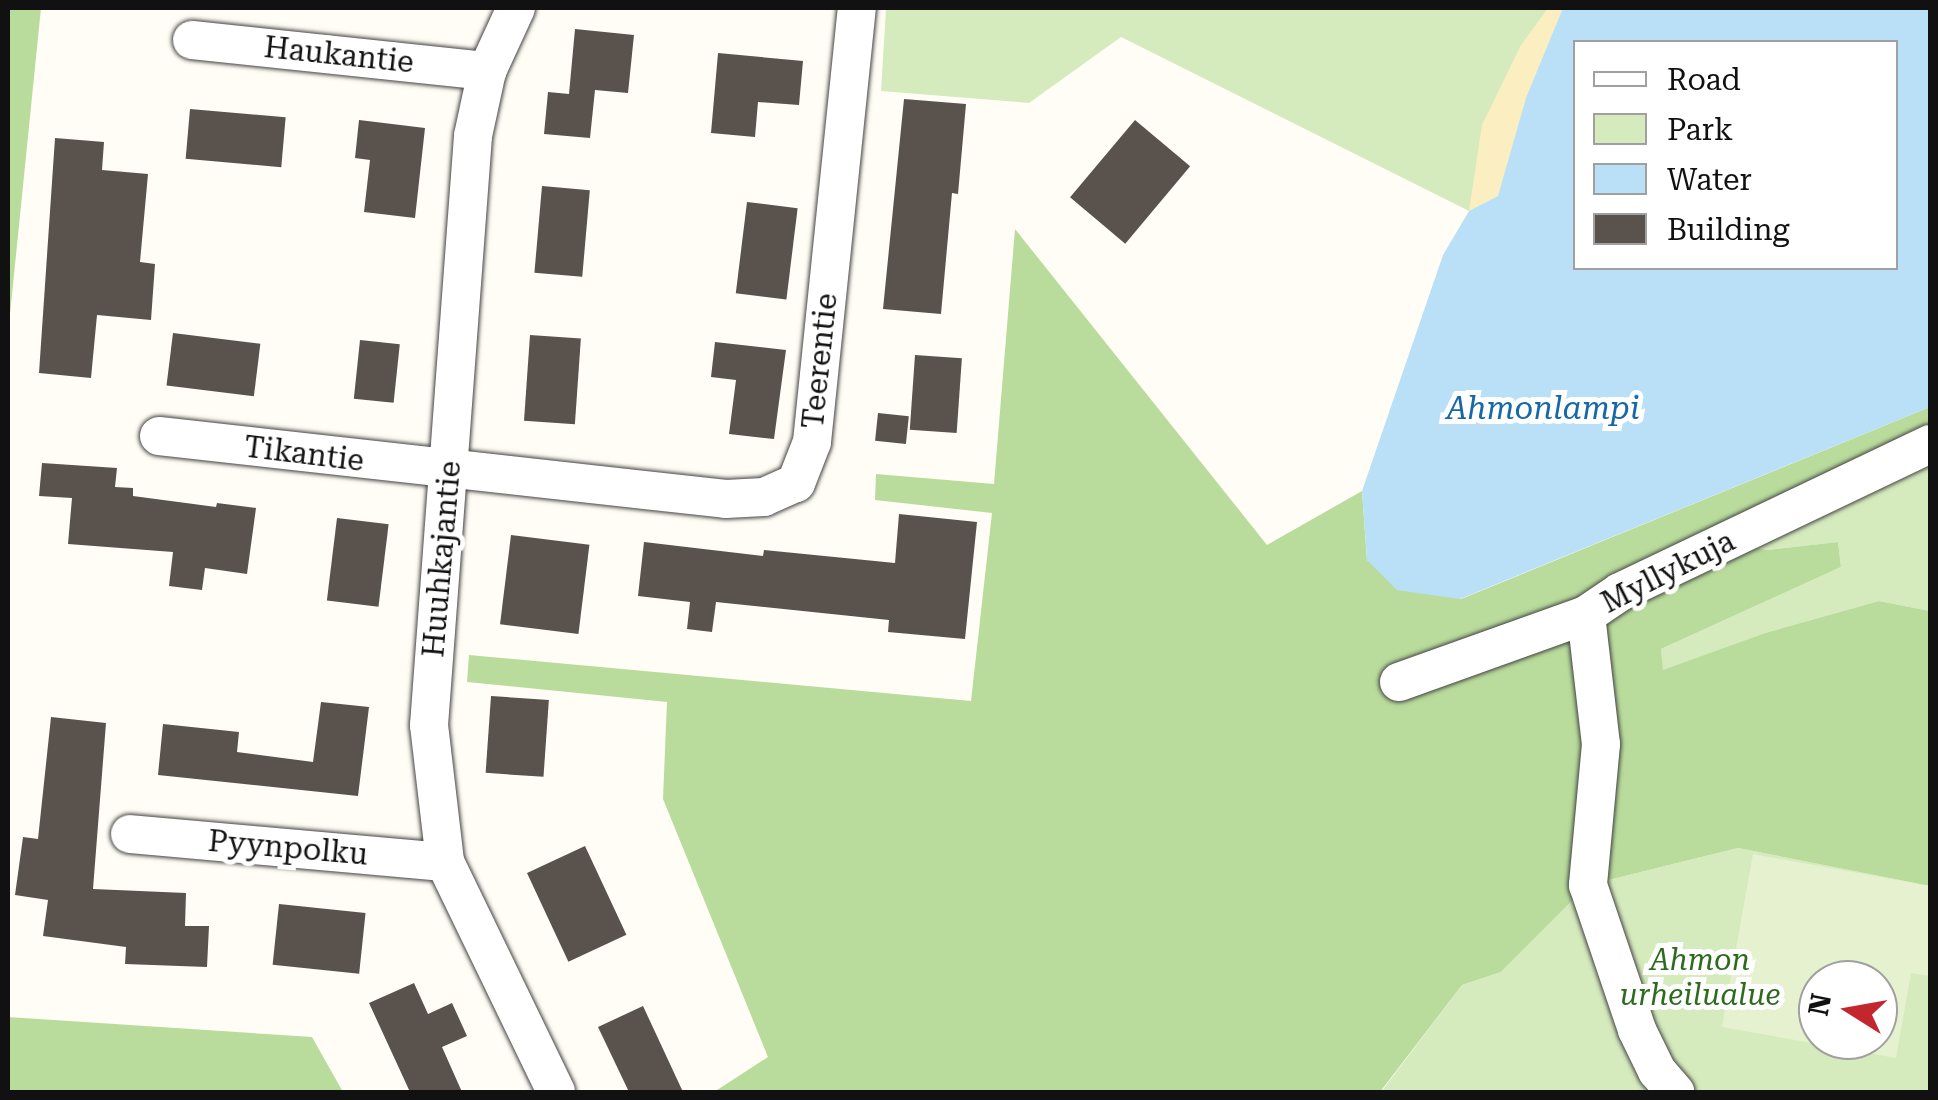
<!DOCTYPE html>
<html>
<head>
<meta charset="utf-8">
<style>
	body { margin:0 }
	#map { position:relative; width:1938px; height:1100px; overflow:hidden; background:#fffdf5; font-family:"Roboto Serif",serif }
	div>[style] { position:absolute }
	.green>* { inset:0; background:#d5ebbd }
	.forest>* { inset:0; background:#b9dc9c }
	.sand>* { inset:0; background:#fbeec1 }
	.pitch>* { inset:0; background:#e6f2cf }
	.water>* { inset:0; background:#b9e0f7 }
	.building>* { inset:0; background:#5a524d; transform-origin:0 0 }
	.roads { filter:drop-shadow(0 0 2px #444) drop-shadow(0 0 2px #444) }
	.minor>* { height:38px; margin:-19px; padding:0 19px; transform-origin:19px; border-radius:19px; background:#fff }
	span { translate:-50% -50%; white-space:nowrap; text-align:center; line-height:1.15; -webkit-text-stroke:10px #fff; paint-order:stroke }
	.street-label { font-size:30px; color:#111 }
	.park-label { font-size:30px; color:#2f6b1f; font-style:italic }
	.water-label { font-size:32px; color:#1768a6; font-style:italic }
	.frame { position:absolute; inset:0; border:10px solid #111; pointer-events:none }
	.legend { position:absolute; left:1573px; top:40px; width:325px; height:230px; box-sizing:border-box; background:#fff; border:2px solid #a0a0a0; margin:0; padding:12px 18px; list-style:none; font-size:30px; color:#111 }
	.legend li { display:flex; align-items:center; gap:20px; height:50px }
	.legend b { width:50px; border:2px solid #a0a0a0 }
	.north { position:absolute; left:1798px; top:960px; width:100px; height:100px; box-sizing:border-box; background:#fff; border:2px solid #a0a0a0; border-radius:50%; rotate:281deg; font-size:28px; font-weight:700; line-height:40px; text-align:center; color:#111 }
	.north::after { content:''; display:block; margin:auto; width:35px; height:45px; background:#c4262e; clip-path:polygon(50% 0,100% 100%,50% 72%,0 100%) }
</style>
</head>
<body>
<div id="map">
	<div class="green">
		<i style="clip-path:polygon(886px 8px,1552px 8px,1556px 26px,1527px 98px,1498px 196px,1469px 211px,1121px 37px,1029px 103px,881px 91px)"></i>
		<i style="clip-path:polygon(1930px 444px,1930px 611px,1879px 601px,1765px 633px,1662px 671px,1661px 649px,1841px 567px,1838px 542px,1767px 550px,1727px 541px)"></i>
		<i style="clip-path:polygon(evenodd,1738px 848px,1930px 886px,1930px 1092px,1381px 1092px,1462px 985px,1501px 972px,1588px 885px,1738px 848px,1818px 980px,1878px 980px,1878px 1040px,1818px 1040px,1818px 980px)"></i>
	</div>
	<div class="forest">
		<i style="clip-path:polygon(8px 8px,41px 8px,8px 334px)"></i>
		<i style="clip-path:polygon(1015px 229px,1267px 545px,1362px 491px,1367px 560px,1461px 599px,1930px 407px,1930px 444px,1729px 542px,1767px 550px,1838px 542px,1841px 567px,1661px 649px,1663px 670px,1765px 633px,1879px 601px,1930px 611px,1930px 886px,1738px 848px,1588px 885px,1501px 972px,1462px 985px,1380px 1092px,714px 1092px,768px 1057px,663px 799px,667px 702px,467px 682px,469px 655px,971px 701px,992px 513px,875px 500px,876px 474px,994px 484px)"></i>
		<i style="clip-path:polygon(8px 1017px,312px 1037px,343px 1092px,8px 1092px)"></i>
	</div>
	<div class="sand">
		<i style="clip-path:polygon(1548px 8px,1563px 8px,1527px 98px,1498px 196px,1469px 211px,1482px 125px,1521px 45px)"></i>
	</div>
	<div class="pitch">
		<i style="clip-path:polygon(evenodd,1753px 854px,1930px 886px,1930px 976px,1911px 973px,1896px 1058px,1722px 1027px,1753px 854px,1818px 980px,1878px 980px,1878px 1040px,1818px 1040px,1818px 980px)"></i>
	</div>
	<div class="water">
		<i style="clip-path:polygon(evenodd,1563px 8px,1930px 8px,1930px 407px,1460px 599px,1397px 590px,1367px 560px,1362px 491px,1443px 255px,1469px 211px,1498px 196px,1526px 98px,1563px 8px,1576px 42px,1896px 42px,1896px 268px,1576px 268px,1576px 42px)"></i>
	</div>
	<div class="building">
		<i style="clip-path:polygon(575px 29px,634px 35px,628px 93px,595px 90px,590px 138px,544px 134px,548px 92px,569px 94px)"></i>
		<i style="clip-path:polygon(718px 53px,803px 61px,799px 105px,758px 102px,755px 137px,711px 133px)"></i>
		<i style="clip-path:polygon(904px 99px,966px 104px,958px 194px,952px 193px,941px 314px,883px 309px)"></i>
		<i style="left:190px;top:109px;width:96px;height:50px;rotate:5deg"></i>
		<i style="clip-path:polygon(359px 120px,425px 128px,415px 218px,364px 212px,370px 160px,355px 158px)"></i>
		<i style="left:1135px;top:120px;width:72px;height:101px;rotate:40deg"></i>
		<i style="clip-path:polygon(55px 138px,104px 142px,102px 170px,148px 174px,140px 262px,155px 264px,151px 320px,97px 315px,91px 378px,39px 373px)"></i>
		<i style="left:542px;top:186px;width:48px;height:87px;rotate:5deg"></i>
		<i style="left:747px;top:202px;width:51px;height:92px;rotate:7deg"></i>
		<i style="left:173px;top:333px;width:88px;height:53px;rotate:7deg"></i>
		<i style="left:530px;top:335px;width:51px;height:86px;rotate:4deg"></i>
		<i style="left:360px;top:340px;width:40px;height:59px;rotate:6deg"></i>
		<i style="clip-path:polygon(715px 342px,786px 350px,774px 439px,729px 434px,736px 380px,711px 377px)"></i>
		<i style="left:915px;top:355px;width:47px;height:75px;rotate:4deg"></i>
		<i style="left:878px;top:413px;width:31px;height:28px;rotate:6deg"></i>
		<i style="clip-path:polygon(42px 463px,117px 468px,115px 487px,133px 488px,133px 496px,216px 507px,217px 503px,256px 508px,247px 574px,205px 568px,202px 590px,169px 586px,173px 552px,68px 544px,72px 498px,39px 496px)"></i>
		<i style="clip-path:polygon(899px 514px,977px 522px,965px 639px,888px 632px,889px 620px,716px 602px,712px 632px,687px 629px,690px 602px,638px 596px,644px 542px,763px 556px,764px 550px,895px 563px)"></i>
		<i style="left:337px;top:518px;width:52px;height:83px;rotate:7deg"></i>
		<i style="left:511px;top:535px;width:79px;height:90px;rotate:7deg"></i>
		<i style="left:491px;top:696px;width:58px;height:77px;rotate:4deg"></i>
		<i style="clip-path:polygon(321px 702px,369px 707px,358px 796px,158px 775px,163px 724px,239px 732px,237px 752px,313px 762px)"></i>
		<i style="clip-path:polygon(51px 717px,106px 723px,93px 889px,186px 893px,185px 926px,209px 926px,207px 967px,125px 964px,126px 947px,43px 936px,48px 900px,15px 895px,23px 837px,38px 839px)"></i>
		<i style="left:585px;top:846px;width:98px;height:64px;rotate:65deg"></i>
		<i style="left:279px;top:904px;width:87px;height:61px;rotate:6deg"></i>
		<i style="clip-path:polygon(414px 983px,428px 1014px,452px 1003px,467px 1036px,442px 1047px,462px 1092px,410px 1092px,369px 1003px)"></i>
		<i style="clip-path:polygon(643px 1006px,683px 1092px,629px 1092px,598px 1027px)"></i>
	</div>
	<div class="roads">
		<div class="minor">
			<i style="left:516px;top:8px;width:69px;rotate:114.7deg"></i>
			<i style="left:487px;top:71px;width:66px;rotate:102.2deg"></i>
			<i style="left:473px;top:136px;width:591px;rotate:94.27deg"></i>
			<i style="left:429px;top:725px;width:138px;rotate:83.3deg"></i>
			<i style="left:445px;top:862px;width:255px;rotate:64.2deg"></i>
			<i style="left:192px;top:40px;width:297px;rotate:6deg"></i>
			<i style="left:159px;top:436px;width:570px;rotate:6.34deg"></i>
			<i style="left:726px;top:499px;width:38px;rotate:-3deg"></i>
			<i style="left:764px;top:497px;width:35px;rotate:-24deg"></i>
			<i style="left:796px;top:483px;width:44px;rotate:-68.7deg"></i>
			<i style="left:812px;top:442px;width:436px;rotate:-84.1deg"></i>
			<i style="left:1586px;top:615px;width:130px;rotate:83.4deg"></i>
			<i style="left:1601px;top:744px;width:142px;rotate:95.3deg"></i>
			<i style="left:1588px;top:885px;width:153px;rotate:71.3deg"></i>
			<i style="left:1637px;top:1030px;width:46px;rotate:64deg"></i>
			<i style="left:1657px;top:1071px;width:28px;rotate:49deg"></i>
			<i style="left:1399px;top:682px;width:199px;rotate:-19.7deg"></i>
			<i style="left:1586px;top:615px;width:41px;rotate:-34.1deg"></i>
			<i style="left:1620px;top:592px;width:344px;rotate:-25.5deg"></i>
			<i style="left:130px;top:834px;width:316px;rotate:5.1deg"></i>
		</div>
	</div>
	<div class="street-label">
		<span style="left:339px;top:55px;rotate:6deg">Haukantie</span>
		<span style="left:820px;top:361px;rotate:-84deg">Teerentie</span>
		<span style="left:304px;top:454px;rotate:7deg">Tikantie</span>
		<span style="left:442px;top:559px;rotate:-85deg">Huuhkajantie</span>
		<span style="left:1668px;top:572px;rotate:-27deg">Myllykuja</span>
		<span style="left:288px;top:848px;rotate:5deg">Pyynpolku</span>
	</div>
	<div class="park-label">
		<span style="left:1700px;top:977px">Ahmon<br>urheilualue</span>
	</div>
	<div class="water-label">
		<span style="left:1543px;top:408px">Ahmonlampi</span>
	</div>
	<div class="frame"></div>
	<ul class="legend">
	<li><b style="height:12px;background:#fff"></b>Road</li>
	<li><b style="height:28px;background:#d5ebbd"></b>Park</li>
	<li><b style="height:28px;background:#b9e0f7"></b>Water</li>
	<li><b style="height:28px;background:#5a524d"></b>Building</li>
	</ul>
	<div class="north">N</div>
</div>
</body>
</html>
